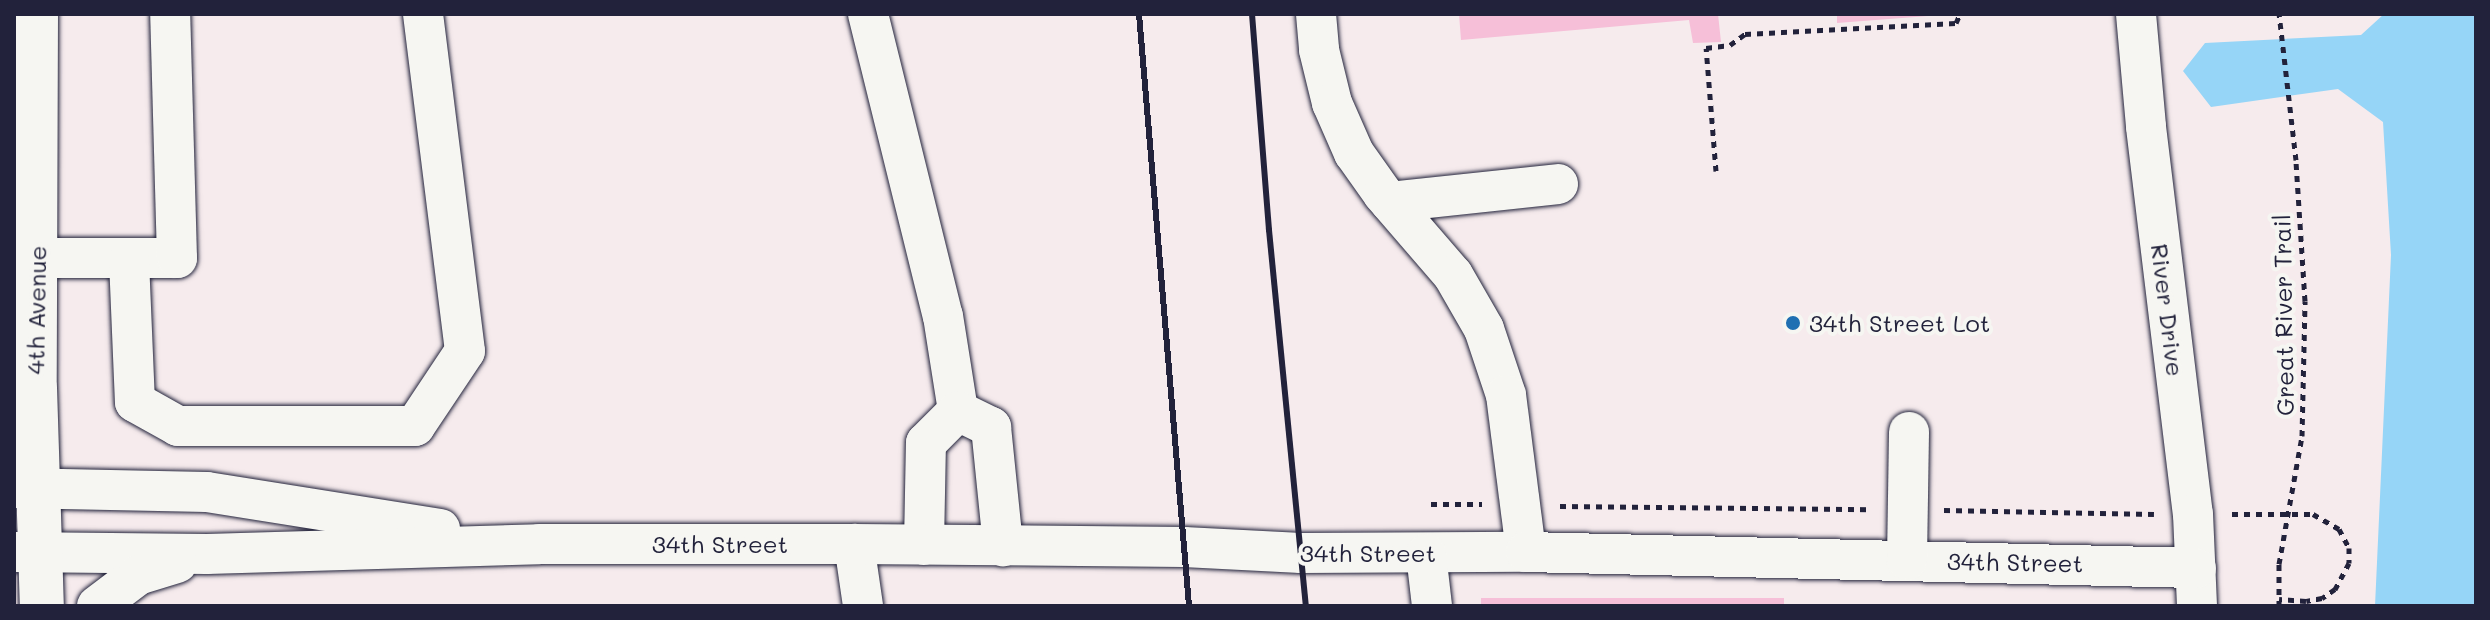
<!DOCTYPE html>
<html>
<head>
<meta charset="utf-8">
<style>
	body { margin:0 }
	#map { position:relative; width:2490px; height:620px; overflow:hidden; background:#f6ebed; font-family:Mali,sans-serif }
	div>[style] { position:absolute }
	.water>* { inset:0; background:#96d5f7 }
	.building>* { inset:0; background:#f6bfd8; transform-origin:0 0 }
	.path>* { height:5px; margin-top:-2.5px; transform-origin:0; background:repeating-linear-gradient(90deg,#22223b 0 6px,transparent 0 12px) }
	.roads { filter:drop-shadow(0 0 2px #22223b) drop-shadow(0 0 2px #22223b) }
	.minor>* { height:40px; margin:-20px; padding:0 20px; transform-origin:20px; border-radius:20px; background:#f6f6f2 }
	.major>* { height:44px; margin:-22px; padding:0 22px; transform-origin:22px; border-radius:22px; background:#f6f6f2 }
	.rail>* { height:6px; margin:-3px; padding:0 3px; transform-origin:3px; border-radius:3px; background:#22223b }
	.dots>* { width:22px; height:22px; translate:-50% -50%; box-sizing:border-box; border:4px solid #f6f6f2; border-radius:50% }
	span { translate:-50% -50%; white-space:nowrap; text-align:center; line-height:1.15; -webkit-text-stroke:8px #f6f6f2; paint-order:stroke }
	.street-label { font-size:24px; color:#22223b }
	.poi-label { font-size:24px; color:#22223b }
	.left { translate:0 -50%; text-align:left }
	.frame { position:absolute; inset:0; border:16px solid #22223b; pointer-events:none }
</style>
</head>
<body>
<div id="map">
	<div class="water">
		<i style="clip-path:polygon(2384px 14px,2476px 14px,2476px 606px,2375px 606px,2391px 255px,2383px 122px,2338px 89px,2211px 107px,2183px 71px,2205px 43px,2361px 35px)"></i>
	</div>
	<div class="building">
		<i style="clip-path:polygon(1459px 14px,1718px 14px,1721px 42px,1693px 43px,1689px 20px,1461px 40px)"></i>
		<i style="clip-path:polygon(1837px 14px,1928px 14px,1928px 16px,1837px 23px)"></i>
		<i style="left:1481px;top:598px;width:303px;height:8px"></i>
	</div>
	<div class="path">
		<i style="left:1716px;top:171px;width:123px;rotate:-94.6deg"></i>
		<i style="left:1706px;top:48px;width:24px;rotate:-7deg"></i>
		<i style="left:1730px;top:45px;width:19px;rotate:-36deg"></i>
		<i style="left:1745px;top:34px;width:211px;rotate:-3deg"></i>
		<i style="left:1956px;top:23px;width:10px;rotate:-66deg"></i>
		<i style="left:1431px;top:504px;width:51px"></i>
		<i style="left:1560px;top:506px;width:310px;rotate:0.6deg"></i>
		<i style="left:1944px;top:510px;width:210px;rotate:1.1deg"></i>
		<i style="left:2232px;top:514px;width:81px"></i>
		<i style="left:2313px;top:514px;width:30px;rotate:30deg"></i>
		<i style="left:2339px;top:529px;width:21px;rotate:62deg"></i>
		<i style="left:2349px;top:548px;width:15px;rotate:90deg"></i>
		<i style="left:2349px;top:563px;width:30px;rotate:118deg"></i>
		<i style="left:2335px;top:589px;width:16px;rotate:145deg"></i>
		<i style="left:2322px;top:598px;width:16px;rotate:169deg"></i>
		<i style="left:2306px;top:601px;width:27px;rotate:-176deg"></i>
		<i style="left:2279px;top:606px;width:42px;rotate:-90deg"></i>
		<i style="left:2279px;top:564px;width:130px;rotate:-79.8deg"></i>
		<i style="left:2302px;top:436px;width:135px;rotate:-88.7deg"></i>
		<i style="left:2305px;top:301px;width:141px;rotate:-93.7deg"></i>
		<i style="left:2296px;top:160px;width:147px;rotate:-96.6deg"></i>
	</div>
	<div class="roads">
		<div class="minor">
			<i style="left:868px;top:14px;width:311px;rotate:76.1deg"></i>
			<i style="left:943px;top:316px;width:96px;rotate:81deg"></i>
			<i style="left:958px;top:411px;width:37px;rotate:26deg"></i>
			<i style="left:991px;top:427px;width:120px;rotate:84.2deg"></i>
			<i style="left:1316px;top:14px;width:36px;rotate:85deg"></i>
			<i style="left:1319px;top:50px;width:55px;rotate:76.2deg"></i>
			<i style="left:1332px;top:103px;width:55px;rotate:66.3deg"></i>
			<i style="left:1354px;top:153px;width:50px;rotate:54.7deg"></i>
			<i style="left:1383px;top:194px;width:107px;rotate:49.2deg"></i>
			<i style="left:1453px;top:275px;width:62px;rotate:60.1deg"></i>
			<i style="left:1484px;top:329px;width:70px;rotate:71.6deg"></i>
			<i style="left:1506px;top:395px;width:158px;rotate:82.7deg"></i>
			<i style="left:2136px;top:14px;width:113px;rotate:84.9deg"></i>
			<i style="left:2146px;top:127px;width:390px;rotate:83.1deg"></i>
			<i style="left:2193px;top:514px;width:92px;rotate:87.5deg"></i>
			<i style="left:1390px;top:202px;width:169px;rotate:-6.1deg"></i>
			<i style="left:37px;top:258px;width:140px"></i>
			<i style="left:177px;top:258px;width:244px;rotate:-91.6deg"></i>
			<i style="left:129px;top:260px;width:142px;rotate:87.6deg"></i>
			<i style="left:135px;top:402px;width:49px;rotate:29.2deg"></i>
			<i style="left:178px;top:426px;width:237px"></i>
			<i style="left:415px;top:426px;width:90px;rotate:-56.3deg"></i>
			<i style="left:465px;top:351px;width:340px;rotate:-97.1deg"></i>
			<i style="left:14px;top:488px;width:193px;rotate:1.2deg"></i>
			<i style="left:207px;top:492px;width:236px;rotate:9deg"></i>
			<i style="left:854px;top:544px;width:63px;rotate:81.7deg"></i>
			<i style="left:924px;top:545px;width:102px;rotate:-88.9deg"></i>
			<i style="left:926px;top:443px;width:45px;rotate:-45deg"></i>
			<i style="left:14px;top:552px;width:193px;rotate:0.6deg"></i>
			<i style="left:207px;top:554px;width:332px;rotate:-1.7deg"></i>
			<i style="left:539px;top:544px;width:315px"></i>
			<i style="left:854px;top:544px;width:330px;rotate:0.5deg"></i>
			<i style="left:1184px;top:547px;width:117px;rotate:2.9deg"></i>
			<i style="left:1301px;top:553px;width:225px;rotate:-0.3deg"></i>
			<i style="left:1526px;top:552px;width:670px;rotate:1.37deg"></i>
			<i style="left:1426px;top:554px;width:52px;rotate:83.4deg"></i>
			<i style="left:1907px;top:560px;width:128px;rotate:-89.1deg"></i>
			<i style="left:97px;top:606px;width:51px;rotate:-37.1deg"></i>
			<i style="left:138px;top:575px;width:41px;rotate:-17.1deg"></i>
		</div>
		<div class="major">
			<i style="left:36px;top:14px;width:374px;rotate:90.2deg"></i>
			<i style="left:35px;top:388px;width:218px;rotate:88.2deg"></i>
		</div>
	</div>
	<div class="rail">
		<i style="left:1139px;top:14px;width:594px;rotate:85.17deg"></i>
		<i style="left:1252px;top:14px;width:217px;rotate:85.5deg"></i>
		<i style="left:1269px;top:230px;width:378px;rotate:84.4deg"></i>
	</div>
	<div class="dots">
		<i style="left:1793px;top:323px;background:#1f6fb2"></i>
	</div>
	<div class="street-label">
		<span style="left:36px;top:310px;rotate:-89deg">4th Avenue</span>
		<span style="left:2168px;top:310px;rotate:83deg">River Drive</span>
		<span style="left:2283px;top:315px;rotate:-91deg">Great River Trail</span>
		<span style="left:720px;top:544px">34th Street</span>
		<span style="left:1368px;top:553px">34th Street</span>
		<span style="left:2015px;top:562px;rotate:1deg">34th Street</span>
	</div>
	<div class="poi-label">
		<span class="left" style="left:1809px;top:323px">34th Street Lot</span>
	</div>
	<div class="frame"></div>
</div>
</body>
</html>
